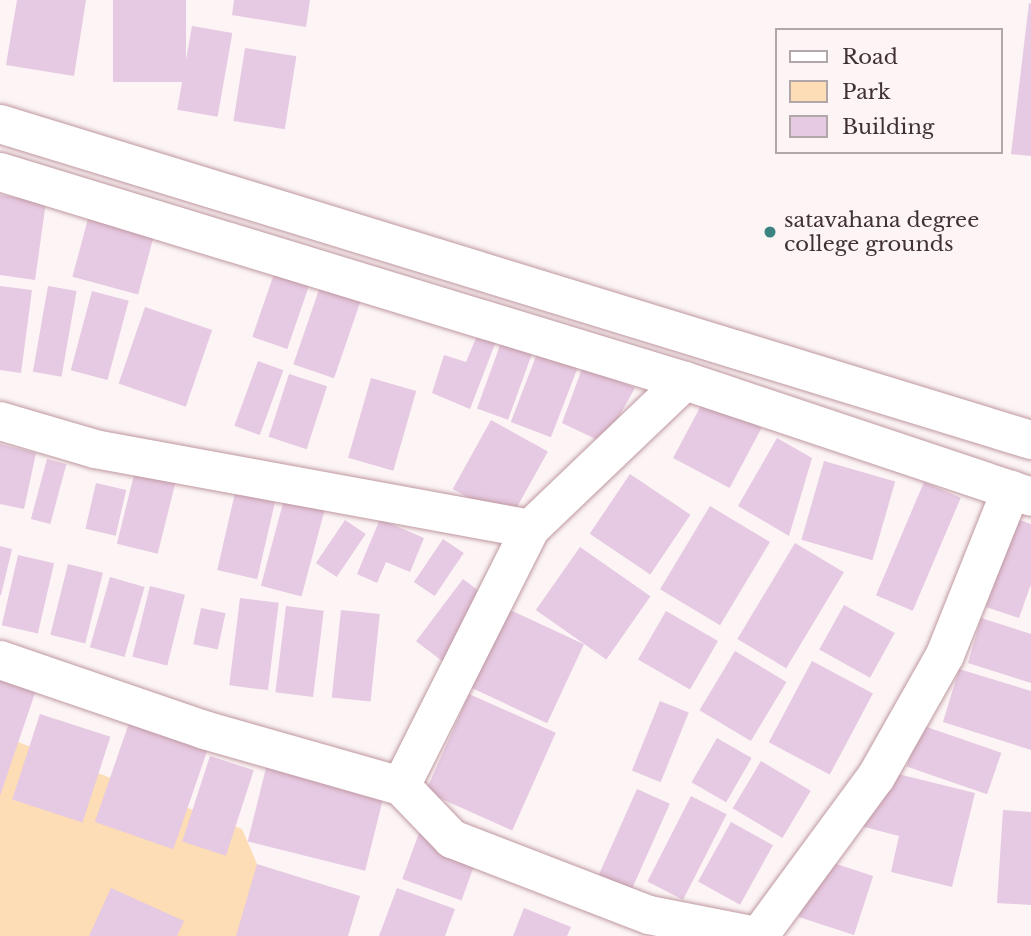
<!DOCTYPE html>
<html>
<head>
<meta charset="utf-8">
<style>
	body { margin:0 }
	#map { position:relative; width:1031px; height:936px; overflow:hidden; background:#fcf4f5; font-family:"Libre Baskerville",serif }
	div>[style] { position:absolute }
	.green>* { inset:0; background:#fcddb5 }
	.building>* { inset:0; background:#e6c9e2; transform-origin:0 0 }
	.roads { filter:drop-shadow(0 0 2px #be98a0) drop-shadow(0 0 2px #be98a0) }
	.street>* { height:38px; margin:-19px; padding:0 19px; transform-origin:19px; border-radius:19px; background:#fff }
	.secondary>* { height:38px; margin:-19px; padding:0 19px; transform-origin:19px; border-radius:19px; background:#fff }
	.dots>* { width:19px; height:19px; translate:-50% -50%; box-sizing:border-box; border:4px solid #fcf4f5; border-radius:50% }
	span { translate:-50% -50%; white-space:nowrap; text-align:center; line-height:1.15; -webkit-text-stroke:5px #fcf4f5; paint-order:stroke }
	.poi-label { font-size:21px; color:#403134 }
	.left { translate:0 -50%; text-align:left }
	.legend { position:absolute; left:775px; top:28px; width:228px; height:126px; box-sizing:border-box; background:#fcf4f5; border:2px solid #b1a6a8; margin:0; padding:9px 12px; list-style:none; font-size:21px; color:#403134 }
	.legend li { display:flex; align-items:center; gap:14px; height:35px }
	.legend b { width:35px; border:2px solid #b1a6a8 }
</style>
</head>
<body>
<div id="map">
	<div class="green">
		<i style="clip-path:polygon(0 735px,242px 829px,288px 936px,0 936px)"></i>
	</div>
	<div class="building">
		<i style="clip-path:polygon(17px 0,86px 0,74px 76px,6px 65px)"></i>
		<i style="left:113px;top:0;width:73px;height:82px"></i>
		<i style="clip-path:polygon(234px 0,310px 0,306px 27px,232px 15px)"></i>
		<i style="clip-path:polygon(1029px 3px,1031px 4px,1031px 156px,1011px 154px)"></i>
		<i style="left:192px;top:26px;width:41px;height:85px;rotate:10deg"></i>
		<i style="left:245px;top:48px;width:52px;height:74px;rotate:9deg"></i>
		<i style="clip-path:polygon(0 195px,46px 202px,35px 280px,0 275px)"></i>
		<i style="left:89px;top:215px;width:68px;height:64px;rotate:15deg"></i>
		<i style="left:277px;top:265px;width:37px;height:76px;rotate:19deg"></i>
		<i style="left:322px;top:281px;width:43px;height:88px;rotate:19deg"></i>
		<i style="clip-path:polygon(0 286px,32px 290px,21px 373px,0 370px)"></i>
		<i style="left:48px;top:286px;width:29px;height:87px;rotate:10deg"></i>
		<i style="left:92px;top:291px;width:38px;height:82px;rotate:15deg"></i>
		<i style="left:145px;top:307px;width:71px;height:81px;rotate:19deg"></i>
		<i style="clip-path:polygon(479px 331px,498px 336px,470px 409px,432px 393px,444px 355px,466px 362px)"></i>
		<i style="left:503px;top:337px;width:33px;height:76px;rotate:20deg"></i>
		<i style="left:538px;top:351px;width:43px;height:76px;rotate:21deg"></i>
		<i style="left:258px;top:361px;width:27px;height:69px;rotate:20deg"></i>
		<i style="clip-path:polygon(583px 366px,635px 388px,604px 443px,562px 423px)"></i>
		<i style="left:289px;top:374px;width:40px;height:66px;rotate:18deg"></i>
		<i style="left:371px;top:378px;width:47px;height:83px;rotate:16deg"></i>
		<i style="left:705px;top:398px;width:64px;height:68px;rotate:28deg"></i>
		<i style="left:491px;top:420px;width:65px;height:79px;rotate:29deg"></i>
		<i style="clip-path:polygon(777px 438px,812px 458px,789px 536px,738px 506px)"></i>
		<i style="clip-path:polygon(0 444px,36px 453px,24px 509px,0 504px)"></i>
		<i style="left:47px;top:459px;width:20px;height:62px;rotate:15deg"></i>
		<i style="left:824px;top:461px;width:74px;height:82px;rotate:16deg"></i>
		<i style="left:136px;top:467px;width:42px;height:79px;rotate:14deg"></i>
		<i style="left:630px;top:474px;width:73px;height:72px;rotate:34deg"></i>
		<i style="left:924px;top:482px;width:40px;height:123px;rotate:23deg"></i>
		<i style="left:96px;top:483px;width:31px;height:47px;rotate:13deg"></i>
		<i style="left:286px;top:492px;width:42px;height:97px;rotate:15deg"></i>
		<i style="left:235px;top:493px;width:41px;height:79px;rotate:13deg"></i>
		<i style="left:710px;top:506px;width:70px;height:97px;rotate:31deg"></i>
		<i style="clip-path:polygon(380px 519px,424px 538px,410px 572px,386px 562px,377px 583px,357px 574px)"></i>
		<i style="clip-path:polygon(1017px 519px,1031px 524px,1031px 584px,1019px 618px,986px 607px)"></i>
		<i style="left:345px;top:520px;width:25px;height:52px;rotate:34deg"></i>
		<i style="left:443px;top:539px;width:25px;height:52px;rotate:34deg"></i>
		<i style="left:795px;top:543px;width:57px;height:112px;rotate:31deg"></i>
		<i style="clip-path:polygon(0 546px,12px 549px,1px 595px,0 595px)"></i>
		<i style="left:580px;top:547px;width:86px;height:77px;rotate:35deg"></i>
		<i style="left:18px;top:555px;width:37px;height:72px;rotate:13deg"></i>
		<i style="left:68px;top:564px;width:36px;height:73px;rotate:14deg"></i>
		<i style="left:110px;top:577px;width:36px;height:73px;rotate:16deg"></i>
		<i style="left:463px;top:579px;width:34px;height:78px;rotate:37deg"></i>
		<i style="left:150px;top:586px;width:36px;height:73px;rotate:14deg"></i>
		<i style="left:240px;top:598px;width:39px;height:88px;rotate:7deg"></i>
		<i style="left:844px;top:605px;width:58px;height:51px;rotate:29deg"></i>
		<i style="left:286px;top:606px;width:38px;height:87px;rotate:7deg"></i>
		<i style="left:201px;top:608px;width:25px;height:37px;rotate:12deg"></i>
		<i style="left:506px;top:608px;width:86px;height:87px;rotate:25deg"></i>
		<i style="left:341px;top:610px;width:39px;height:88px;rotate:6deg"></i>
		<i style="left:666px;top:611px;width:60px;height:56px;rotate:30deg"></i>
		<i style="clip-path:polygon(981px 618px,1031px 634px,1031px 683px,968px 663px)"></i>
		<i style="left:735px;top:651px;width:60px;height:69px;rotate:31deg"></i>
		<i style="left:812px;top:661px;width:69px;height:92px;rotate:28deg"></i>
		<i style="clip-path:polygon(959px 669px,1031px 691px,1031px 750px,943px 722px)"></i>
		<i style="clip-path:polygon(0 674px,37px 687px,0 796px)"></i>
		<i style="left:469px;top:694px;width:95px;height:107px;rotate:24deg"></i>
		<i style="left:660px;top:701px;width:31px;height:75px;rotate:22deg"></i>
		<i style="left:40px;top:714px;width:74px;height:90px;rotate:18deg"></i>
		<i style="left:130px;top:720px;width:83px;height:108px;rotate:19deg"></i>
		<i style="left:921px;top:725px;width:85px;height:44px;rotate:19deg"></i>
		<i style="left:717px;top:738px;width:40px;height:51px;rotate:30deg"></i>
		<i style="left:210px;top:756px;width:46px;height:90px;rotate:18deg"></i>
		<i style="left:269px;top:756px;width:121px;height:88px;rotate:14deg"></i>
		<i style="left:761px;top:761px;width:58px;height:55px;rotate:31deg"></i>
		<i style="clip-path:polygon(890px 772px,975px 793px,952px 887px,891px 872px,899px 836px,853px 824px)"></i>
		<i style="left:637px;top:789px;width:36px;height:99px;rotate:24deg"></i>
		<i style="left:691px;top:796px;width:40px;height:96px;rotate:27deg"></i>
		<i style="clip-path:polygon(1003px 810px,1031px 812px,1031px 905px,997px 903px)"></i>
		<i style="left:731px;top:822px;width:48px;height:68px;rotate:29deg"></i>
		<i style="left:419px;top:833px;width:63px;height:49px;rotate:20deg"></i>
		<i style="left:818px;top:858px;width:58px;height:62px;rotate:18deg"></i>
		<i style="clip-path:polygon(257px 864px,360px 896px,348px 936px,236px 936px)"></i>
		<i style="clip-path:polygon(111px 888px,184px 921px,177px 936px,89px 936px)"></i>
		<i style="clip-path:polygon(397px 888px,455px 909px,445px 936px,379px 936px)"></i>
		<i style="clip-path:polygon(524px 908px,571px 927px,567px 936px,513px 936px)"></i>
	</div>
	<div class="roads">
		<div class="street">
			<i style="left:0;top:421px;width:99px;rotate:16.4deg"></i>
			<i style="left:95px;top:449px;width:442px;rotate:10.4deg"></i>
			<i style="left:530px;top:529px;width:214px;rotate:-43.7deg"></i>
			<i style="left:0;top:660px;width:216px;rotate:18.9deg"></i>
			<i style="left:204px;top:730px;width:205px;rotate:15.9deg"></i>
			<i style="left:401px;top:786px;width:74px;rotate:46.1deg"></i>
			<i style="left:452px;top:839px;width:211px;rotate:21.1deg"></i>
			<i style="left:649px;top:915px;width:109px;rotate:11.1deg"></i>
			<i style="left:401px;top:786px;width:288px;rotate:-63.3deg"></i>
			<i style="left:759px;top:936px;width:197px;rotate:-53.7deg"></i>
			<i style="left:876px;top:777px;width:140px;rotate:-60.5deg"></i>
			<i style="left:945px;top:655px;width:178px;rotate:-68.2deg"></i>
		</div>
		<div class="secondary">
			<i style="left:0;top:124px;width:1078px;rotate:17.04deg"></i>
			<i style="left:0;top:172px;width:716px;rotate:16.97deg"></i>
			<i style="left:685px;top:381px;width:365px;rotate:18.5deg"></i>
		</div>
	</div>
	<div class="dots">
		<i style="left:770px;top:232px;background:#3c8482"></i>
	</div>
	<div class="poi-label">
		<span class="left" style="left:784px;top:232px">satavahana degree<br>college grounds</span>
	</div>
	<ul class="legend">
	<li><b style="height:9px;background:#fff"></b>Road</li>
	<li><b style="height:19px;background:#fcddb5"></b>Park</li>
	<li><b style="height:19px;background:#e6c9e2"></b>Building</li>
	</ul>
</div>
</body>
</html>
